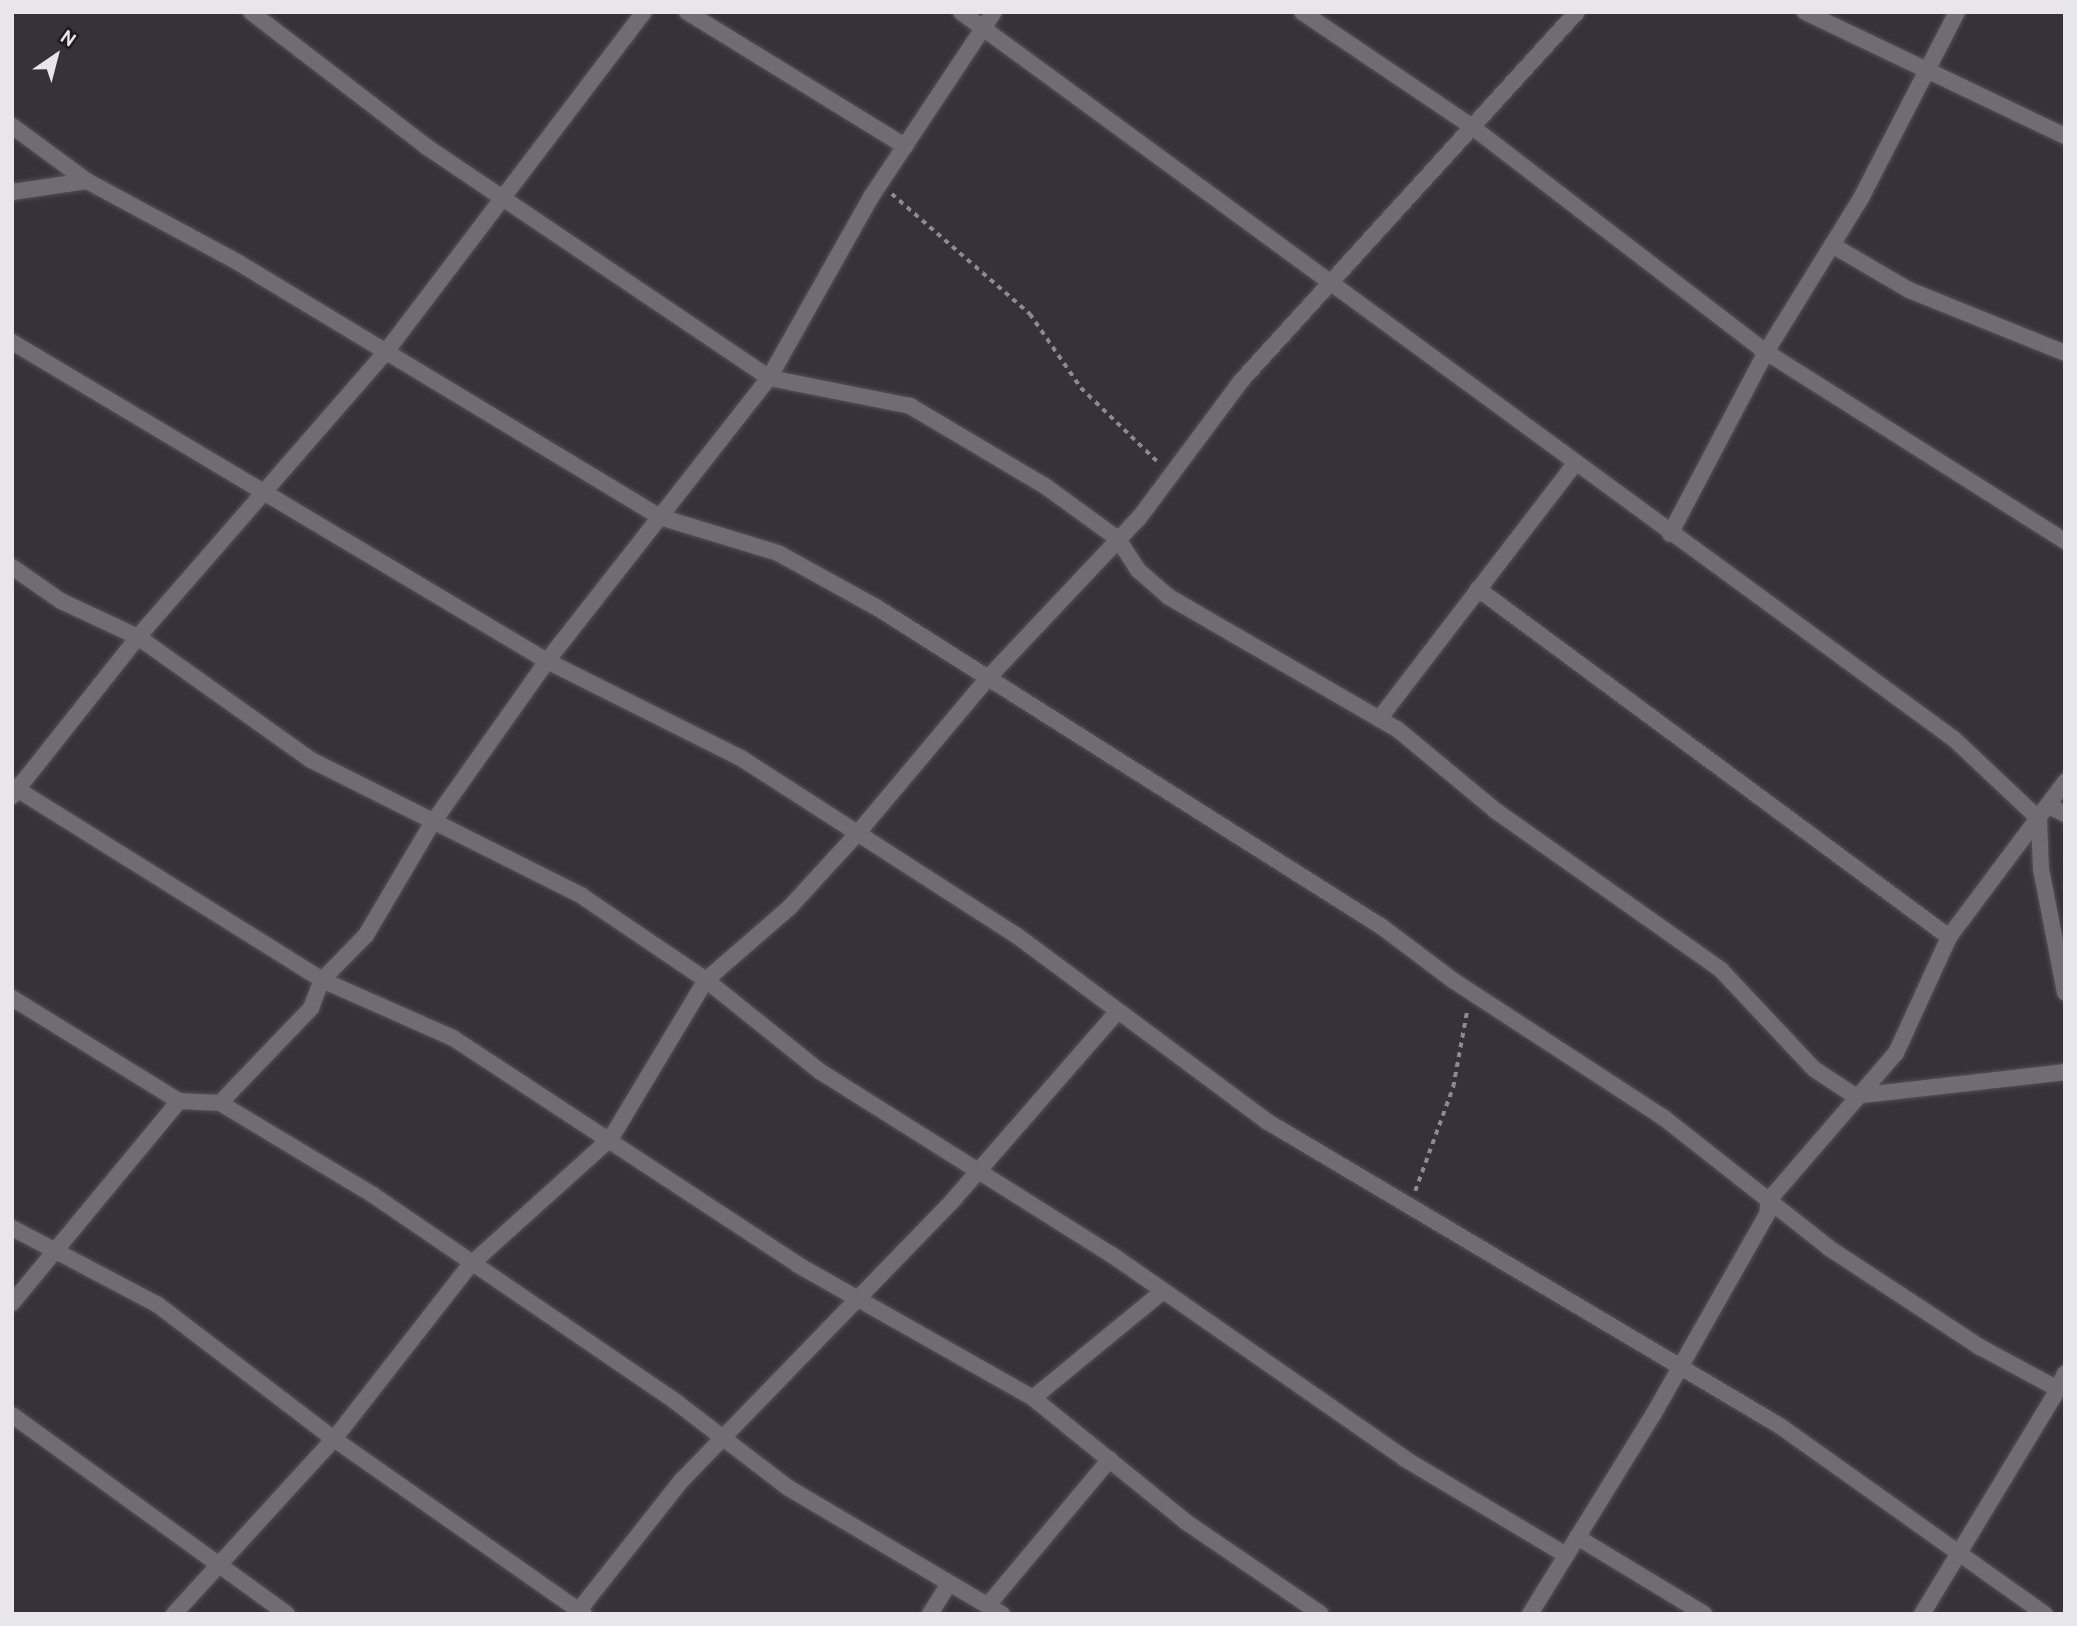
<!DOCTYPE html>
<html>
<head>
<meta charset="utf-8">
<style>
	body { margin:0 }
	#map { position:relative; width:2077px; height:1626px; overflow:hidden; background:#373239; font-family:Cabin,sans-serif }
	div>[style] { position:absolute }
	.path>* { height:3.5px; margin-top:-1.75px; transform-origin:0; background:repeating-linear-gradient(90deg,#8e8a90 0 5px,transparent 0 10px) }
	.roads { filter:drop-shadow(0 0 2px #534f55) drop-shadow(0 0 2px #534f55) }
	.street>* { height:16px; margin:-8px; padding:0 8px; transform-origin:8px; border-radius:8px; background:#716c74 }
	span { translate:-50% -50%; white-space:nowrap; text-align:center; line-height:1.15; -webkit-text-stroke:5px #1d1b1e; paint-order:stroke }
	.frame { position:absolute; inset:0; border:14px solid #e9e6eb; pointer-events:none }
	.north { position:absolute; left:21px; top:21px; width:70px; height:70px; -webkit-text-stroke:5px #1d1b1e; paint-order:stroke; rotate:35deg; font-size:19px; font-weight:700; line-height:28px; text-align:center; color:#e9e6eb }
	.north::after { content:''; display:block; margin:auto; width:24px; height:32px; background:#e9e6eb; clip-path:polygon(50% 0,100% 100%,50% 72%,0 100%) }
</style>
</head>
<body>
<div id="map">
	<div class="path">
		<i style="left:892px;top:194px;width:183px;rotate:41deg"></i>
		<i style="left:1030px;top:314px;width:90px;rotate:55.4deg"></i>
		<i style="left:1081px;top:388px;width:108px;rotate:43.9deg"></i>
		<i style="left:1415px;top:1191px;width:111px;rotate:-69.9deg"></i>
		<i style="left:1453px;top:1087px;width:77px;rotate:-79.6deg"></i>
	</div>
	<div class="roads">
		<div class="street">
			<i style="left:251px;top:12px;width:222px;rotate:37.5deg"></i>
			<i style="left:427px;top:147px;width:413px;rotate:34deg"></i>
			<i style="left:769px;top:378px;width:144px;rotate:11.2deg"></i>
			<i style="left:910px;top:406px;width:157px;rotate:30.7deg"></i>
			<i style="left:1045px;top:486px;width:90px;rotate:36deg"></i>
			<i style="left:1118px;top:539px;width:37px;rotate:57deg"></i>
			<i style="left:1138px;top:570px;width:41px;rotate:41.1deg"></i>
			<i style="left:1169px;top:597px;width:263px;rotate:30.1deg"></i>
			<i style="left:1397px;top:729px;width:129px;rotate:39.6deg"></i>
			<i style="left:1496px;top:811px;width:276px;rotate:35.2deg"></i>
			<i style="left:1721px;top:970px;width:136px;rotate:46.8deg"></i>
			<i style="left:1814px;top:1069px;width:49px;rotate:33.4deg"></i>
			<i style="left:1855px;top:1096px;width:211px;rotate:-6.5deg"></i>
			<i style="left:687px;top:12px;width:256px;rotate:31.6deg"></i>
			<i style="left:961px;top:12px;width:1231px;rotate:36.21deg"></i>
			<i style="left:1954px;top:739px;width:117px;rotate:43.3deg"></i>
			<i style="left:2039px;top:819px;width:50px;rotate:87.7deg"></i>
			<i style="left:2041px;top:869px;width:126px;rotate:79deg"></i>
			<i style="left:1302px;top:12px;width:204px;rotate:34deg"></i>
			<i style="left:1471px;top:126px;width:372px;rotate:37.5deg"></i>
			<i style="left:1766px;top:352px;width:354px;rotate:32.3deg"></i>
			<i style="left:1805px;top:12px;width:288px;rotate:25.5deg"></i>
			<i style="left:12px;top:126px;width:93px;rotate:36.3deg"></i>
			<i style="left:87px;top:181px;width:173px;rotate:28.3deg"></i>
			<i style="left:239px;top:263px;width:492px;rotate:31.1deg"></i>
			<i style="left:660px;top:517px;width:123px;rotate:17deg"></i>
			<i style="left:778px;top:553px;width:112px;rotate:28.9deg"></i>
			<i style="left:876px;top:607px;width:599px;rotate:32.31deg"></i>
			<i style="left:1382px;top:927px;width:90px;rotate:36.9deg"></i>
			<i style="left:1454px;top:981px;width:251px;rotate:33.1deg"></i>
			<i style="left:1664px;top:1118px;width:210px;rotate:38.2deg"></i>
			<i style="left:1829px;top:1248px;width:181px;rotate:33.3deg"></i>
			<i style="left:1980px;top:1347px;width:89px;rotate:28.3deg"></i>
			<i style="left:2058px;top:1389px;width:17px;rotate:-66deg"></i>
			<i style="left:12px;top:192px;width:76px;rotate:-8.3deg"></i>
			<i style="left:1832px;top:245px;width:89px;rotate:30.3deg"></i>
			<i style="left:1909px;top:290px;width:168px;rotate:22deg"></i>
			<i style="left:12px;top:342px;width:623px;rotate:30.81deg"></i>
			<i style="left:547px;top:661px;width:217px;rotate:26.6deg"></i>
			<i style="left:741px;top:758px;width:327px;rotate:32.8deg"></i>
			<i style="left:1016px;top:935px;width:314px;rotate:36.6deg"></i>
			<i style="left:1268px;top:1122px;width:595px;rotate:30.7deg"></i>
			<i style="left:1780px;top:1426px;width:325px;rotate:35.4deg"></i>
			<i style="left:1670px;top:534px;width:206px;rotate:-62.2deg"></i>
			<i style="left:1766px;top:352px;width:179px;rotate:-58.3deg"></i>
			<i style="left:1860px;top:200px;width:212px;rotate:-62.7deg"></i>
			<i style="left:12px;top:567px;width:60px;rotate:34.8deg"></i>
			<i style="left:61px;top:601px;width:85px;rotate:25.1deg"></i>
			<i style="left:138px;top:637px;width:212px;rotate:35.4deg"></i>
			<i style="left:311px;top:760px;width:303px;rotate:26.6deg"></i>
			<i style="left:582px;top:896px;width:150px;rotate:34.1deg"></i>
			<i style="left:706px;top:980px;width:147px;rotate:38.7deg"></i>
			<i style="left:821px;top:1072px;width:344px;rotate:32.2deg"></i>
			<i style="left:1112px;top:1255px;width:357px;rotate:34.8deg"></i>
			<i style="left:1405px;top:1459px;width:187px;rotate:30.8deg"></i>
			<i style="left:1478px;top:589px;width:586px;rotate:36.46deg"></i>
			<i style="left:1379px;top:719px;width:319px;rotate:-52.5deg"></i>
			<i style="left:12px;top:786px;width:366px;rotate:32deg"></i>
			<i style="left:322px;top:980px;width:143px;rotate:23.9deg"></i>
			<i style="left:453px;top:1038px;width:413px;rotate:33.3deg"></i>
			<i style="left:798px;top:1265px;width:270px;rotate:29.5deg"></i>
			<i style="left:1033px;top:1398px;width:197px;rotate:39deg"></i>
			<i style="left:1186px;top:1522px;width:163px;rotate:34.3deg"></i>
			<i style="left:12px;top:796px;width:203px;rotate:-51.6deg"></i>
			<i style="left:138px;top:637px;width:376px;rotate:-49deg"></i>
			<i style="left:385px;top:353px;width:428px;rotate:-52.8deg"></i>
			<i style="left:2049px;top:806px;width:18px;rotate:27deg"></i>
			<i style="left:12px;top:998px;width:196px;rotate:31.7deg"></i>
			<i style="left:179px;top:1101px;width:41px;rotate:2.8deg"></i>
			<i style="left:220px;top:1103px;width:179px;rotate:31deg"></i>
			<i style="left:373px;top:1195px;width:367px;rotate:34.3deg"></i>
			<i style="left:676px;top:1402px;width:140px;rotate:37.4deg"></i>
			<i style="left:787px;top:1487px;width:250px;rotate:30.6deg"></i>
			<i style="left:220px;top:1103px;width:132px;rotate:-46.2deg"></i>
			<i style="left:311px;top:1008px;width:30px;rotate:-69deg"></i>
			<i style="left:322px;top:980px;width:63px;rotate:-45.6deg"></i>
			<i style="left:366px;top:935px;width:128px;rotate:-59.4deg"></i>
			<i style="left:431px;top:825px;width:201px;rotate:-54.7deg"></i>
			<i style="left:547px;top:661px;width:360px;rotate:-51.9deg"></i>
			<i style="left:769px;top:378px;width:208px;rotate:-60.6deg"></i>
			<i style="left:871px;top:197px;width:222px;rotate:-56.4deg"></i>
			<i style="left:12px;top:1228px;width:165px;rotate:27.8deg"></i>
			<i style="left:158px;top:1305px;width:221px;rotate:37.3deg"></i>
			<i style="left:334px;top:1439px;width:305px;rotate:35deg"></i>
			<i style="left:12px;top:1303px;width:262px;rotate:-50.4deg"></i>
			<i style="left:1033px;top:1398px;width:167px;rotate:-39.4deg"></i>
			<i style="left:12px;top:1415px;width:339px;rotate:35.9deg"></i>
			<i style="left:1577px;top:1537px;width:149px;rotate:31.2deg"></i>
			<i style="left:988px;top:1605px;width:190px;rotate:-50.1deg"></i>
			<i style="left:174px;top:1614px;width:237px;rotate:-47.6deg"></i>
			<i style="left:334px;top:1439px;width:221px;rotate:-52deg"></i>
			<i style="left:470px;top:1265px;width:190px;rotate:-42deg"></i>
			<i style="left:611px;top:1138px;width:184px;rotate:-59deg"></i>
			<i style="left:706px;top:980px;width:111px;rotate:-41deg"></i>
			<i style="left:790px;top:907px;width:99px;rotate:-47.5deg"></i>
			<i style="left:857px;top:834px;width:204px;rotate:-50deg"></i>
			<i style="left:988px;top:678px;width:220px;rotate:-46.7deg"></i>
			<i style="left:1139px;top:518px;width:171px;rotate:-53.3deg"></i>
			<i style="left:1241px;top:381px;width:499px;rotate:-47.7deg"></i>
			<i style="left:576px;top:1614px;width:171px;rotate:-51.7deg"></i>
			<i style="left:682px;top:1480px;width:391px;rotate:-45.9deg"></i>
			<i style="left:954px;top:1199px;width:248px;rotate:-48.9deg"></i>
			<i style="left:930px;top:1614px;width:32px;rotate:-58deg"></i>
			<i style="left:1530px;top:1614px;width:234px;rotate:-58.3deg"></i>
			<i style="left:1653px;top:1415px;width:231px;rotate:-60.4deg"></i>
			<i style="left:1767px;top:1214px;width:14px;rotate:-82deg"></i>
			<i style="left:1769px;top:1200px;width:194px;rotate:-49.2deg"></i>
			<i style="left:1896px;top:1053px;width:128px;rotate:-65.4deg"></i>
			<i style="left:1949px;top:937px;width:194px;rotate:-53.2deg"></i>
			<i style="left:1922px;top:1614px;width:263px;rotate:-58.8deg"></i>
		</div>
	</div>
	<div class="frame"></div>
	<div class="north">N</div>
</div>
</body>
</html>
